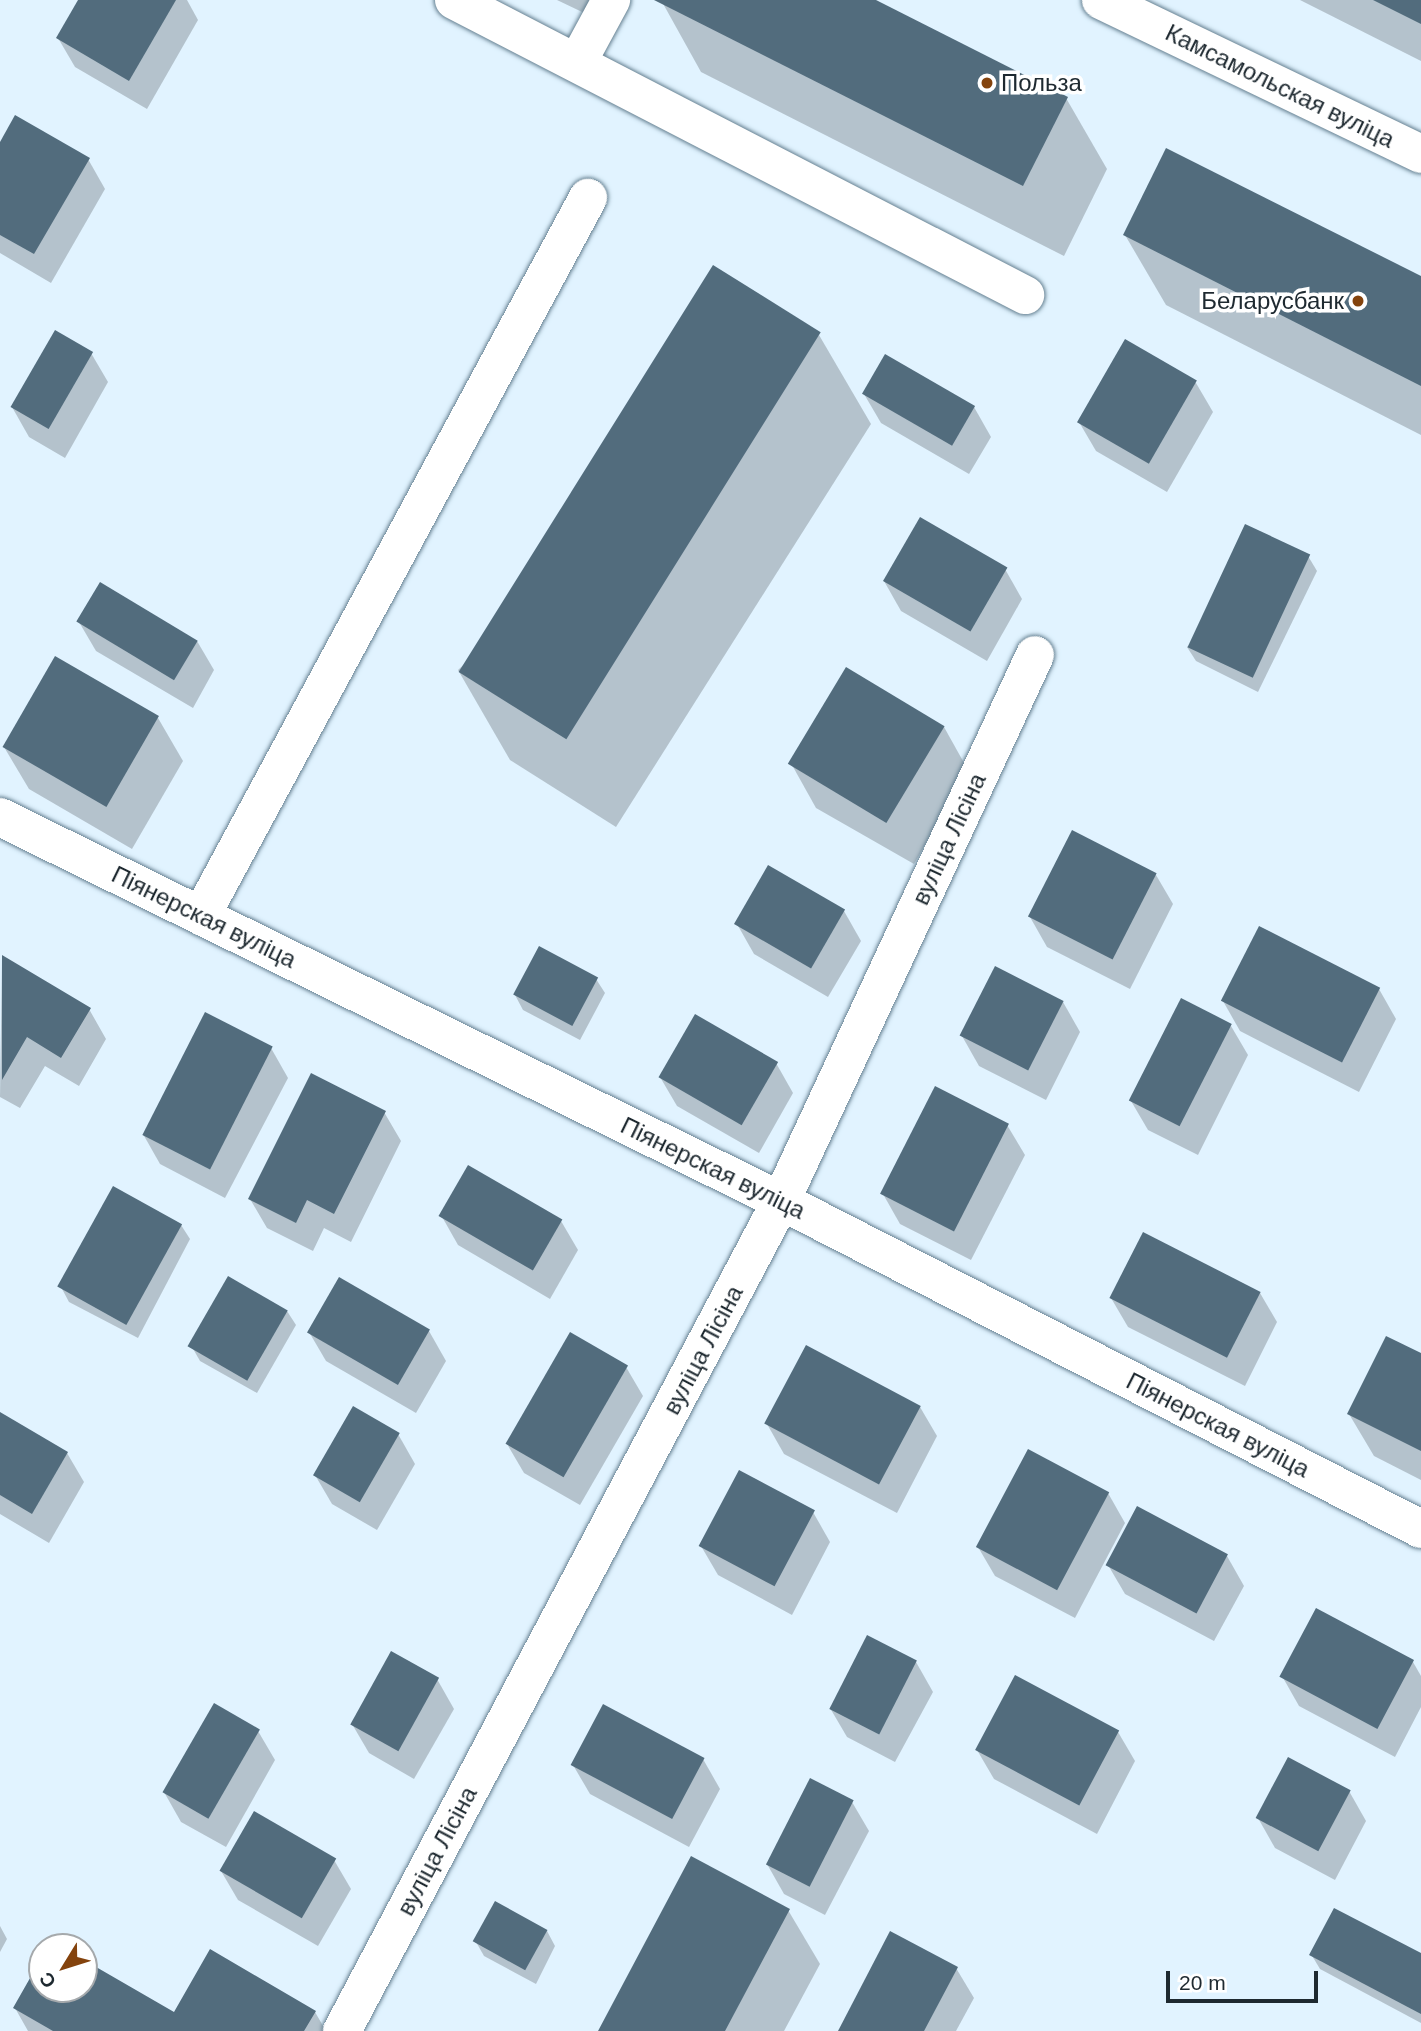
<!DOCTYPE html>
<html>
<head>
<meta charset="utf-8">
<style>
	body { margin:0 }
	#map { position:relative; width:1421px; height:2031px; overflow:hidden; background:#e1f3ff; font-family:Helvetica,sans-serif }
	div>[style] { position:absolute }
	.shadow>* { inset:0; background:#0003 }
	.building>* { inset:0; background:#526c7d; transform-origin:0 0 }
	.roads { filter:drop-shadow(0 0 2px #658091) drop-shadow(0 0 2px #658091) }
	.minor>* { height:38px; margin:-19px; padding:0 19px; transform-origin:19px; border-radius:19px; background:#fff }
	.major>* { height:38px; margin:-19px; padding:0 19px; transform-origin:19px; border-radius:19px; background:#fff }
	.dots>* { width:19px; height:19px; translate:-50% -50%; box-sizing:border-box; border:4px solid #fff; border-radius:50% }
	span { translate:-50% -50%; white-space:nowrap; text-align:center; line-height:1.15; -webkit-text-stroke:7px #fff; paint-order:stroke }
	.poi-label { font-size:24px; color:#1e2930 }
	.left { translate:0 -50%; text-align:left }
	.right { translate:-100% -50%; text-align:right }
	.street-label { font-size:24px; color:#1e2930 }
	.north { position:absolute; left:28px; top:1933px; width:70px; height:70px; box-sizing:border-box; background:#fff; border:2px solid #a5a9ac; border-radius:50%; rotate:232deg; font-size:19px; font-weight:700; line-height:28px; text-align:center; color:#1e2930 }
	.north::after { content:''; display:block; margin:auto; width:24px; height:32px; background:#84430d; clip-path:polygon(50% 0,100% 100%,50% 72%,0 100%) }
	.scale { position:absolute; left:1166px; top:1971px; width:152px; height:32px; box-sizing:border-box; border:4px solid #1e2930; border-top:0; padding-left:9px; font-size:21px; line-height:24px; white-space:nowrap; color:#1e2930; -webkit-text-stroke:5px #fff; paint-order:stroke }
</style>
</head>
<body>
<div id="map">
	<div class="shadow">
		<i style="clip-path:polygon(80px 0,187px 0,198px 20px,147px 109px,75px 67px,58px 38px)"></i>
		<i style="clip-path:polygon(557px 0,614px 0,603px 22px)"></i>
		<i style="clip-path:polygon(661px 0,873px 0,1066px 98px,1107px 169px,1064px 256px,701px 72px)"></i>
		<i style="clip-path:polygon(1300px 0,1421px 0,1421px 61px)"></i>
		<i style="clip-path:polygon(0 145px,88px 159px,105px 189px,51px 283px,0 253px)"></i>
		<i style="clip-path:polygon(1125px 235px,1421px 278px,1421px 435px,1166px 305px)"></i>
		<i style="clip-path:polygon(819px 335px,871px 424px,616px 827px,510px 760px,458px 670px)"></i>
		<i style="clip-path:polygon(1125px 342px,1196px 383px,1213px 412px,1167px 492px,1096px 451px,1079px 422px)"></i>
		<i style="clip-path:polygon(91px 353px,108px 382px,65px 458px,29px 437px,12px 407px)"></i>
		<i style="clip-path:polygon(864px 394px,974px 407px,991px 437px,969px 474px,881px 423px)"></i>
		<i style="clip-path:polygon(1308px 556px,1317px 571px,1258px 692px,1196px 661px,1187px 647px)"></i>
		<i style="clip-path:polygon(1005px 569px,1022px 599px,987px 661px,901px 611px,884px 581px)"></i>
		<i style="clip-path:polygon(79px 622px,197px 641px,214px 670px,193px 708px,96px 651px)"></i>
		<i style="clip-path:polygon(56px 658px,158px 718px,183px 761px,132px 849px,29px 789px,4px 747px)"></i>
		<i style="clip-path:polygon(944px 727px,968px 770px,914px 864px,816px 808px,792px 765px)"></i>
		<i style="clip-path:polygon(1156px 875px,1173px 904px,1130px 989px,1047px 947px,1030px 917px)"></i>
		<i style="clip-path:polygon(844px 911px,861px 941px,828px 997px,754px 954px,737px 924px)"></i>
		<i style="clip-path:polygon(2px 957px,89px 1009px,106px 1039px,79px 1086px,45px 1066px,20px 1108px,0 1097px)"></i>
		<i style="clip-path:polygon(596px 979px,605px 993px,580px 1040px,523px 1010px,515px 995px)"></i>
		<i style="clip-path:polygon(1379px 989px,1396px 1019px,1359px 1092px,1240px 1031px,1223px 1001px)"></i>
		<i style="clip-path:polygon(1063px 1002px,1080px 1032px,1046px 1100px,979px 1066px,962px 1036px)"></i>
		<i style="clip-path:polygon(1231px 1026px,1248px 1055px,1198px 1155px,1148px 1130px,1131px 1101px)"></i>
		<i style="clip-path:polygon(271px 1048px,288px 1078px,225px 1198px,160px 1164px,143px 1134px)"></i>
		<i style="clip-path:polygon(776px 1063px,793px 1093px,759px 1153px,677px 1106px,660px 1077px)"></i>
		<i style="clip-path:polygon(384px 1112px,401px 1141px,351px 1242px,324px 1228px,313px 1251px,267px 1228px,250px 1199px)"></i>
		<i style="clip-path:polygon(1007px 1125px,1025px 1155px,971px 1260px,900px 1224px,883px 1194px)"></i>
		<i style="clip-path:polygon(441px 1215px,561px 1221px,578px 1250px,550px 1299px,458px 1245px)"></i>
		<i style="clip-path:polygon(181px 1225px,190px 1239px,138px 1338px,69px 1302px,61px 1287px)"></i>
		<i style="clip-path:polygon(1260px 1293px,1277px 1322px,1245px 1386px,1128px 1327px,1111px 1298px)"></i>
		<i style="clip-path:polygon(287px 1311px,296px 1325px,257px 1393px,200px 1361px,192px 1347px)"></i>
		<i style="clip-path:polygon(429px 1331px,446px 1361px,416px 1413px,326px 1361px,309px 1332px)"></i>
		<i style="clip-path:polygon(1421px 1355px,1421px 1480px,1374px 1456px,1349px 1414px)"></i>
		<i style="clip-path:polygon(626px 1367px,643px 1396px,580px 1505px,524px 1473px,507px 1444px)"></i>
		<i style="clip-path:polygon(920px 1407px,937px 1436px,897px 1513px,784px 1454px,767px 1424px)"></i>
		<i style="clip-path:polygon(0 1414px,67px 1453px,84px 1482px,49px 1543px,0 1514px)"></i>
		<i style="clip-path:polygon(398px 1434px,415px 1464px,377px 1530px,332px 1504px,315px 1475px)"></i>
		<i style="clip-path:polygon(1108px 1493px,1125px 1523px,1075px 1618px,995px 1576px,978px 1547px)"></i>
		<i style="clip-path:polygon(813px 1512px,830px 1542px,792px 1615px,718px 1575px,701px 1546px)"></i>
		<i style="clip-path:polygon(1227px 1556px,1244px 1586px,1214px 1641px,1125px 1594px,1108px 1565px)"></i>
		<i style="clip-path:polygon(916px 1662px,933px 1692px,895px 1762px,847px 1737px,830px 1708px)"></i>
		<i style="clip-path:polygon(1413px 1662px,1421px 1676px,1421px 1707px,1395px 1757px,1299px 1706px,1282px 1676px)"></i>
		<i style="clip-path:polygon(437px 1679px,454px 1709px,414px 1779px,369px 1753px,352px 1724px)"></i>
		<i style="clip-path:polygon(258px 1731px,275px 1760px,226px 1847px,181px 1822px,164px 1792px)"></i>
		<i style="clip-path:polygon(1118px 1732px,1135px 1761px,1097px 1834px,994px 1779px,977px 1750px)"></i>
		<i style="clip-path:polygon(703px 1759px,720px 1789px,689px 1847px,590px 1794px,573px 1765px)"></i>
		<i style="clip-path:polygon(1349px 1791px,1366px 1821px,1335px 1880px,1275px 1848px,1258px 1818px)"></i>
		<i style="clip-path:polygon(852px 1802px,869px 1831px,825px 1915px,784px 1894px,767px 1864px)"></i>
		<i style="clip-path:polygon(334px 1860px,351px 1889px,318px 1946px,238px 1900px,221px 1871px)"></i>
		<i style="clip-path:polygon(788px 1910px,820px 1964px,784px 2031px,600px 2031px)"></i>
		<i style="clip-path:polygon(0 1926px,7px 1939px,0 1952px)"></i>
		<i style="clip-path:polygon(547px 1931px,555px 1946px,536px 1984px,484px 1956px,476px 1942px)"></i>
		<i style="clip-path:polygon(1311px 1954px,1421px 1955px,1421px 2023px,1320px 1969px)"></i>
		<i style="clip-path:polygon(42px 1961px,42px 1989px,84px 1989px,84px 1962px,174px 2014px,315px 2012px,326px 2031px,28px 2031px,15px 2008px)"></i>
		<i style="clip-path:polygon(956px 1968px,974px 1998px,956px 2031px,840px 2031px)"></i>
	</div>
	<div class="building">
		<i style="clip-path:polygon(78px 0,176px 0,129px 81px,56px 38px)"></i>
		<i style="clip-path:polygon(654px 0,876px 0,1068px 97px,1023px 186px)"></i>
		<i style="clip-path:polygon(1373px 0,1421px 0,1421px 24px)"></i>
		<i style="clip-path:polygon(15px 115px,90px 158px,34px 254px,0 235px,0 142px)"></i>
		<i style="clip-path:polygon(1166px 148px,1421px 276px,1421px 386px,1123px 235px)"></i>
		<i style="left:713px;top:265px;width:127px;height:480px;rotate:32deg"></i>
		<i style="left:55px;top:330px;width:44px;height:89px;rotate:30deg"></i>
		<i style="left:1125px;top:339px;width:83px;height:96px;rotate:30deg"></i>
		<i style="left:885px;top:354px;width:104px;height:46px;rotate:30deg"></i>
		<i style="left:920px;top:517px;width:101px;height:74px;rotate:30deg"></i>
		<i style="left:1245px;top:524px;width:72px;height:136px;rotate:25deg"></i>
		<i style="left:100px;top:582px;width:114px;height:46px;rotate:31deg"></i>
		<i style="left:55px;top:656px;width:120px;height:105px;rotate:30deg"></i>
		<i style="left:846px;top:667px;width:115px;height:113px;rotate:31deg"></i>
		<i style="left:1072px;top:830px;width:95px;height:97px;rotate:27deg"></i>
		<i style="left:768px;top:865px;width:89px;height:68px;rotate:30deg"></i>
		<i style="left:1259px;top:926px;width:136px;height:84px;rotate:27deg"></i>
		<i style="left:539px;top:946px;width:67px;height:55px;rotate:28deg"></i>
		<i style="clip-path:polygon(2px 955px,91px 1008px,61px 1058px,27px 1037px,2px 1080px)"></i>
		<i style="left:995px;top:966px;width:77px;height:78px;rotate:27deg"></i>
		<i style="left:1181px;top:998px;width:57px;height:115px;rotate:27deg"></i>
		<i style="left:205px;top:1012px;width:76px;height:138px;rotate:27deg"></i>
		<i style="left:695px;top:1014px;width:96px;height:73px;rotate:30deg"></i>
		<i style="clip-path:polygon(311px 1073px,386px 1111px,334px 1214px,307px 1200px,296px 1223px,248px 1199px)"></i>
		<i style="left:935px;top:1086px;width:83px;height:121px;rotate:27deg"></i>
		<i style="left:468px;top:1165px;width:109px;height:59px;rotate:30deg"></i>
		<i style="left:113px;top:1186px;width:79px;height:115px;rotate:29deg"></i>
		<i style="left:1143px;top:1232px;width:132px;height:74px;rotate:27deg"></i>
		<i style="left:228px;top:1276px;width:69px;height:81px;rotate:30deg"></i>
		<i style="left:339px;top:1277px;width:105px;height:64px;rotate:30deg"></i>
		<i style="left:570px;top:1332px;width:67px;height:129px;rotate:30deg"></i>
		<i style="clip-path:polygon(1386px 1336px,1421px 1353px,1421px 1451px,1347px 1414px)"></i>
		<i style="left:806px;top:1345px;width:130px;height:89px;rotate:28deg"></i>
		<i style="left:353px;top:1406px;width:54px;height:80px;rotate:30deg"></i>
		<i style="clip-path:polygon(0 1412px,68px 1452px,32px 1514px,0 1495px)"></i>
		<i style="left:1028px;top:1449px;width:92px;height:111px;rotate:28deg"></i>
		<i style="left:739px;top:1470px;width:86px;height:86px;rotate:28deg"></i>
		<i style="left:1137px;top:1506px;width:103px;height:67px;rotate:28deg"></i>
		<i style="left:1316px;top:1608px;width:111px;height:78px;rotate:28deg"></i>
		<i style="left:867px;top:1635px;width:56px;height:83px;rotate:27deg"></i>
		<i style="left:391px;top:1651px;width:55px;height:84px;rotate:29deg"></i>
		<i style="left:1015px;top:1675px;width:118px;height:85px;rotate:28deg"></i>
		<i style="left:214px;top:1703px;width:53px;height:103px;rotate:30deg"></i>
		<i style="left:603px;top:1704px;width:115px;height:69px;rotate:28deg"></i>
		<i style="left:1288px;top:1757px;width:71px;height:69px;rotate:28deg"></i>
		<i style="left:810px;top:1778px;width:49px;height:97px;rotate:27deg"></i>
		<i style="left:254px;top:1811px;width:95px;height:69px;rotate:30deg"></i>
		<i style="clip-path:polygon(691px 1856px,790px 1909px,725px 2031px,598px 2031px)"></i>
		<i style="left:495px;top:1901px;width:60px;height:46px;rotate:29deg"></i>
		<i style="clip-path:polygon(1334px 1908px,1421px 1953px,1421px 2014px,1309px 1955px)"></i>
		<i style="clip-path:polygon(890px 1931px,958px 1967px,924px 2031px,838px 2031px)"></i>
		<i style="clip-path:polygon(210px 1949px,316px 2011px,304px 2031px,53px 2031px,13px 2008px,42px 1957px,42px 1989px,84px 1989px,84px 1960px,174px 2012px)"></i>
	</div>
	<div class="roads">
		<div class="minor">
			<i style="left:454px;top:0;width:643px;rotate:27.32deg"></i>
			<i style="left:577px;top:63px;width:72px;rotate:-61.6deg"></i>
			<i style="left:0;top:817px;width:870px;rotate:26.18deg"></i>
			<i style="left:781px;top:1201px;width:719px;rotate:27.14deg"></i>
			<i style="left:201px;top:916px;width:816px;rotate:-61.68deg"></i>
			<i style="left:342px;top:2031px;width:939px;rotate:-62.12deg"></i>
			<i style="left:781px;top:1201px;width:602px;rotate:-65.05deg"></i>
		</div>
		<div class="major">
			<i style="left:1101px;top:0;width:355px;rotate:25.7deg"></i>
		</div>
	</div>
	<div class="dots">
		<i style="left:987px;top:83px;background:#84430d"></i>
		<i style="left:1358px;top:301px;background:#84430d"></i>
	</div>
	<div class="poi-label">
		<span class="left" style="left:1001px;top:83px">Польза</span>
		<span class="right" style="left:1344px;top:301px">Беларусбанк</span>
	</div>
	<div class="street-label">
		<span style="left:1280px;top:86px;rotate:26deg">Камсамольская вуліца</span>
		<span style="left:949px;top:839px;rotate:-65deg">вуліца Лісіна</span>
		<span style="left:204px;top:917px;rotate:26deg">Піянерская вуліца</span>
		<span style="left:713px;top:1168px;rotate:26deg">Піянерская вуліца</span>
		<span style="left:703px;top:1350px;rotate:-62deg">вуліца Лісіна</span>
		<span style="left:1218px;top:1425px;rotate:27deg">Піянерская вуліца</span>
		<span style="left:437px;top:1851px;rotate:-62deg">вуліца Лісіна</span>
	</div>
	<div class="north">С</div>
	<div class="scale">20 m</div>
</div>
</body>
</html>
